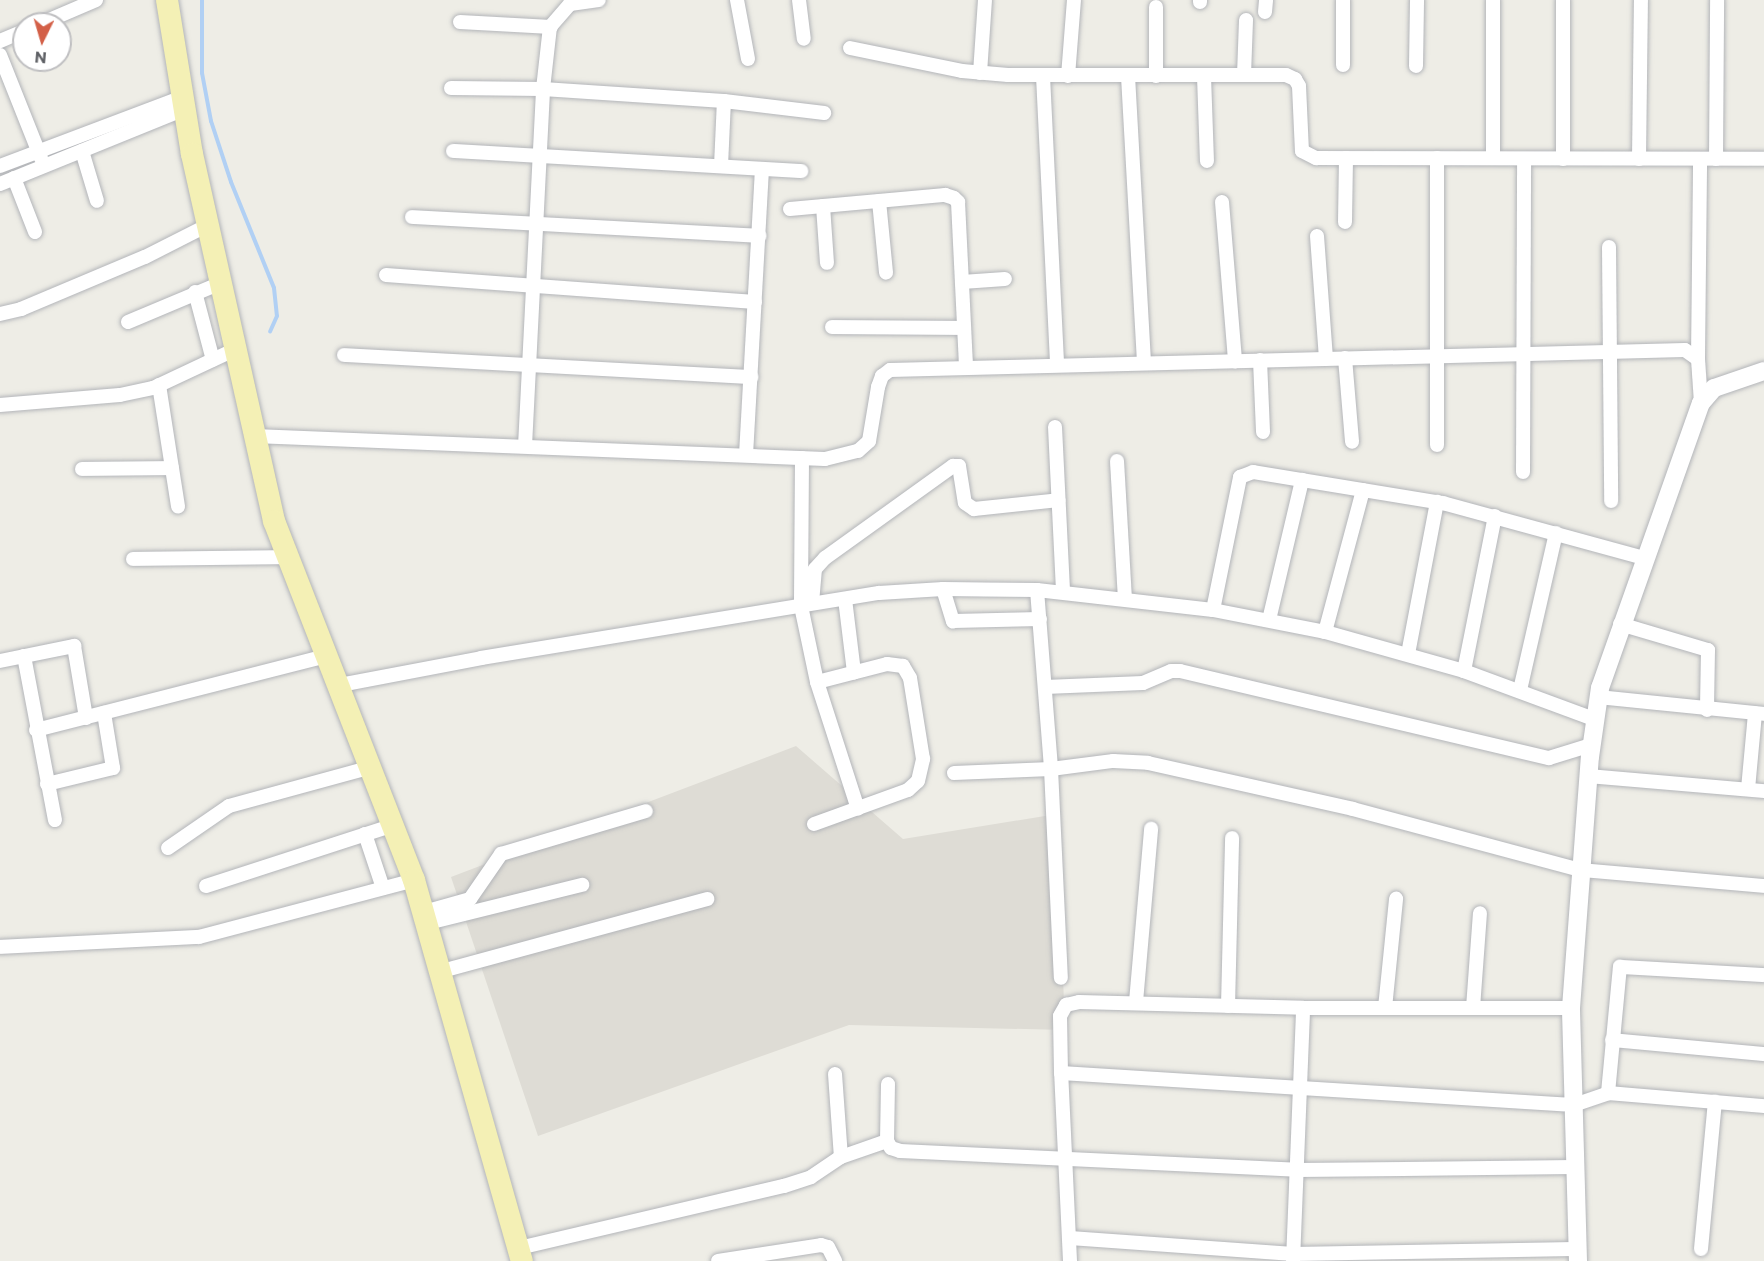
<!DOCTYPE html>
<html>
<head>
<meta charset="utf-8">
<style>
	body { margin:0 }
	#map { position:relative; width:1764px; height:1261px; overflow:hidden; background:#eeede6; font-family:Commissioner,sans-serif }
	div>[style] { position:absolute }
	.education>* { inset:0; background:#dedcd5 }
	.stream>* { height:4px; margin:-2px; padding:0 2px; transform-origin:2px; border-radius:2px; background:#b1d0f4 }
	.roads { filter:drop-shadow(0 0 2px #b3b5b9) drop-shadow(0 0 2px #b3b5b9) }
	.minor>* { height:14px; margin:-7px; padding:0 7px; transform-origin:7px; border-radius:7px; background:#fff }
	.tertiary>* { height:18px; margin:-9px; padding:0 9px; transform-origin:9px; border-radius:9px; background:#fff }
	.primary>* { height:22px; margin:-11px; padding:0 11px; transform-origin:11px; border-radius:11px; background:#f4f0b5 }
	span { translate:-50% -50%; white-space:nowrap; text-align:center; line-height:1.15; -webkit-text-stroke:4.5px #fff; paint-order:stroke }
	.north { position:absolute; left:12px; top:12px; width:60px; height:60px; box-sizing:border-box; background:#fff; border:2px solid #bfbfc1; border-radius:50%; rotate:185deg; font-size:16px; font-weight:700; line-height:24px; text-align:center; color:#5e6065 }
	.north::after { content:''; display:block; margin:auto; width:21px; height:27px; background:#d36048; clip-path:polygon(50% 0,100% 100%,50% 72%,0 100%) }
</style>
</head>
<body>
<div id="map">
	<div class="education">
		<i style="clip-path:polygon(796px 746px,903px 839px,1057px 814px,1065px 1030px,849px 1025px,538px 1136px,451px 877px)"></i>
	</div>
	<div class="stream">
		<i style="left:202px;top:0;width:73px;rotate:90deg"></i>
		<i style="left:202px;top:73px;width:49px;rotate:79.4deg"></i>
		<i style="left:211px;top:121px;width:64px;rotate:71.8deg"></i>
		<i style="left:231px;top:182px;width:114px;rotate:67.9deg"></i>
		<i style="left:274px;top:288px;width:28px;rotate:84deg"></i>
		<i style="left:277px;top:316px;width:17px;rotate:114deg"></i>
	</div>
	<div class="roads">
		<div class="minor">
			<i style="left:737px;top:0;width:60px;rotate:79.4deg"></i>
			<i style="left:799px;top:0;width:39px;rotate:83deg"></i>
			<i style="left:1343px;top:0;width:65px;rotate:90deg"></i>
			<i style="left:1493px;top:0;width:158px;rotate:90deg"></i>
			<i style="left:1200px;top:2px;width:2px;rotate:-90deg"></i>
			<i style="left:1265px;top:12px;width:12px;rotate:-85deg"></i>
			<i style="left:460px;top:22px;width:91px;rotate:3.1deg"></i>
			<i style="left:40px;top:24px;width:61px;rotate:-23.2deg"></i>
			<i style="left:0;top:41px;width:26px;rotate:-23deg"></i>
			<i style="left:850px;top:48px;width:114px;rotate:11.6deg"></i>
			<i style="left:962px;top:71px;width:46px;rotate:5deg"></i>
			<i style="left:1008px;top:75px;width:278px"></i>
			<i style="left:1286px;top:75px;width:10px;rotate:24deg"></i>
			<i style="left:1295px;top:79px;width:8px;rotate:60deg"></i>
			<i style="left:1299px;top:86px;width:65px;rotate:87.4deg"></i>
			<i style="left:1302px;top:151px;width:16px;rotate:27deg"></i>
			<i style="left:1316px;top:158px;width:448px;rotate:0.1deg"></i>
			<i style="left:0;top:55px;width:111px;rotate:68.3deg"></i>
			<i style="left:1416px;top:66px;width:66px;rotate:-89.1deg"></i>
			<i style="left:980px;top:73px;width:73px;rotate:-86.1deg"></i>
			<i style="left:1244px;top:75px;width:55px;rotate:-87.9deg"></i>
			<i style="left:1043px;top:76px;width:289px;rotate:87.2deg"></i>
			<i style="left:1068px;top:76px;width:76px;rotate:-85.5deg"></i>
			<i style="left:1128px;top:76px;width:287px;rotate:86.8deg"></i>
			<i style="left:1156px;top:76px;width:69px;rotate:-90deg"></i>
			<i style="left:1204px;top:76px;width:85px;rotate:88deg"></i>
			<i style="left:451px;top:88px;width:92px;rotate:0.6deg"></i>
			<i style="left:543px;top:89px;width:181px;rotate:3.8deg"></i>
			<i style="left:724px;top:101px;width:101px;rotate:6.8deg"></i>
			<i style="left:82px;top:151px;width:52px;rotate:73.3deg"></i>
			<i style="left:453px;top:151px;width:349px;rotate:3.3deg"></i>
			<i style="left:1563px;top:159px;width:159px;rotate:-90deg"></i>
			<i style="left:1639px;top:159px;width:159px;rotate:-89.3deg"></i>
			<i style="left:1716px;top:159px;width:159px;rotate:-89.6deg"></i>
			<i style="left:0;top:166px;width:196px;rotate:-20.7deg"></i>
			<i style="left:721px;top:166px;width:65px;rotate:-87.4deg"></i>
			<i style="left:14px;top:178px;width:58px;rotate:68.7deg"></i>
			<i style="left:0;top:184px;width:200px;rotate:-22.1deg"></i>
			<i style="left:879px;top:201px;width:72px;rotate:84.4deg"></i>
			<i style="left:1222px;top:202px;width:160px;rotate:85.3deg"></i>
			<i style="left:823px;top:206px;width:57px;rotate:86deg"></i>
			<i style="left:790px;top:209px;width:156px;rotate:-5.2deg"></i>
			<i style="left:945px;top:195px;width:9px;rotate:18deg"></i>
			<i style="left:954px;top:198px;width:6px;rotate:45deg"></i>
			<i style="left:958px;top:202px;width:166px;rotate:87.2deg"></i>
			<i style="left:412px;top:217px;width:348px;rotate:3.1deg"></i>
			<i style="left:1345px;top:222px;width:64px;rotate:-89.1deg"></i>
			<i style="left:1317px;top:236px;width:123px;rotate:85.8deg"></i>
			<i style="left:1609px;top:247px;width:254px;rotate:89.5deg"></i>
			<i style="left:386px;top:275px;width:370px;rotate:4.2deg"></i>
			<i style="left:962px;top:282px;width:43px;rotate:-4deg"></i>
			<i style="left:195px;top:292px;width:70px;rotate:75.2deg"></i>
			<i style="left:0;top:314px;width:22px;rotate:-13deg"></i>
			<i style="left:21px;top:309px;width:134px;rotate:-22.8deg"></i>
			<i style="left:145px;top:257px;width:71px;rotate:-26.9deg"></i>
			<i style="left:128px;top:322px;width:101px;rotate:-22.8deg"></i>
			<i style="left:832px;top:327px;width:132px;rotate:0.4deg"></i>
			<i style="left:344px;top:355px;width:408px;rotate:3.1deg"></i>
			<i style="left:1345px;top:358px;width:84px;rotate:85.2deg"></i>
			<i style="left:1698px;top:359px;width:200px;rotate:-89.4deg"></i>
			<i style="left:1260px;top:360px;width:72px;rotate:87.6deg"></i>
			<i style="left:159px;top:385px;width:123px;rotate:81.1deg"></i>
			<i style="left:0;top:405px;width:120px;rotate:-4.8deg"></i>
			<i style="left:120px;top:395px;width:34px;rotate:-12deg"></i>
			<i style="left:153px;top:388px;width:92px;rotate:-25.2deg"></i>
			<i style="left:1055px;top:427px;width:165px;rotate:87.2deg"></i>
			<i style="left:254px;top:436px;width:571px;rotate:2.31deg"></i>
			<i style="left:825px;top:459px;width:34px;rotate:-14deg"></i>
			<i style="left:858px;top:451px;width:15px;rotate:-42deg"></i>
			<i style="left:869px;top:441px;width:55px;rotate:-80.5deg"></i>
			<i style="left:878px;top:387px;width:12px;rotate:-70deg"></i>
			<i style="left:882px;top:376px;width:10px;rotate:-37deg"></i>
			<i style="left:890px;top:370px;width:795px;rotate:-1.44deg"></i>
			<i style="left:1685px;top:350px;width:16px;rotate:35deg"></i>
			<i style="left:1698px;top:359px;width:44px;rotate:86.1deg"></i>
			<i style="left:1437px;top:445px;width:287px;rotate:-90deg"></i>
			<i style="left:525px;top:446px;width:357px;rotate:-87.1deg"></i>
			<i style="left:543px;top:89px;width:62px;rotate:-83.6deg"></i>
			<i style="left:550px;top:27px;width:30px;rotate:-49deg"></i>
			<i style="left:570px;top:4px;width:29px;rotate:-8deg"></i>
			<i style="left:746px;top:455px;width:286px;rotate:-86.8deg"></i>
			<i style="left:802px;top:458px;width:148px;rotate:90.4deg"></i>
			<i style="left:801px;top:606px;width:78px;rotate:78.1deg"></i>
			<i style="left:817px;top:682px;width:133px;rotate:72.1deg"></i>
			<i style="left:1117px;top:461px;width:137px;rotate:86.7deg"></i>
			<i style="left:82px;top:469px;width:90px;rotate:-0.6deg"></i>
			<i style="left:1523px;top:472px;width:313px;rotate:-89.8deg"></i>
			<i style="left:133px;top:559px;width:156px;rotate:-0.7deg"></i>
			<i style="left:943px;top:589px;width:34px;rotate:73deg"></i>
			<i style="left:953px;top:621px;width:87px;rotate:-1.3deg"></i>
			<i style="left:1037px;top:590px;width:180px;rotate:85.5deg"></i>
			<i style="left:1051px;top:769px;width:209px;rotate:87.3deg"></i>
			<i style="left:845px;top:599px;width:74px;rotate:83deg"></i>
			<i style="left:812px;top:603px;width:34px;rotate:-85deg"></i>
			<i style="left:815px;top:569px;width:15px;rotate:-48deg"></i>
			<i style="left:825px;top:558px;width:158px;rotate:-35.7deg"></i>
			<i style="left:953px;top:466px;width:6px"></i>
			<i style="left:959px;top:466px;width:37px;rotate:81deg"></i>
			<i style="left:965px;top:503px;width:11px;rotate:34deg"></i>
			<i style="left:974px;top:509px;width:85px;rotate:-6deg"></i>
			<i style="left:1213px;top:610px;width:136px;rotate:-78.5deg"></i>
			<i style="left:1240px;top:477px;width:14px;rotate:-21deg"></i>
			<i style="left:1253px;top:472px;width:193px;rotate:9.3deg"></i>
			<i style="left:1443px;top:503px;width:208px;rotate:15.3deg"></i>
			<i style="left:1269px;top:620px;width:144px;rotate:-76.7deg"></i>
			<i style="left:1620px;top:624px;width:92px;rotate:16.5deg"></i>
			<i style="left:1708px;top:650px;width:60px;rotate:91deg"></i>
			<i style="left:1325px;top:632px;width:147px;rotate:-75deg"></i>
			<i style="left:1408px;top:654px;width:155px;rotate:-79.2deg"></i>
			<i style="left:24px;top:656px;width:167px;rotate:79.3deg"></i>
			<i style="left:0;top:661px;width:76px;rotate:-11.5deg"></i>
			<i style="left:74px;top:646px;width:73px;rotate:80.5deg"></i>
			<i style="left:1464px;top:671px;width:158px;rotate:-78.7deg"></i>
			<i style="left:340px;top:685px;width:144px;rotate:-10.8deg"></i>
			<i style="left:481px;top:658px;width:403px;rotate:-9.3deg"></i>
			<i style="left:879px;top:593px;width:64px;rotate:-3.6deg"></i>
			<i style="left:943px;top:589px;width:94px;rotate:0.6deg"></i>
			<i style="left:1037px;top:590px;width:177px;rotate:6.5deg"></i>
			<i style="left:1213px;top:610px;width:114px;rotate:11.1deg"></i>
			<i style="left:1325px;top:632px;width:144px;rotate:15.7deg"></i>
			<i style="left:1464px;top:671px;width:139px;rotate:20.3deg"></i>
			<i style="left:1045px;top:687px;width:98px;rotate:-2.3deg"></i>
			<i style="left:1143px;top:683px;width:30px;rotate:-23deg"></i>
			<i style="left:1171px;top:671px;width:9px"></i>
			<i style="left:1180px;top:671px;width:379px;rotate:13.3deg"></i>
			<i style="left:1549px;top:758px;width:44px;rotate:-17.2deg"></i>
			<i style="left:1520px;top:690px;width:161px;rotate:-77.1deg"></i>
			<i style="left:1598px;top:697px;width:167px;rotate:5.8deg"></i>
			<i style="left:36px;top:730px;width:300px;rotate:-14.3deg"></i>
			<i style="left:954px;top:773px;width:97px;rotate:-2.4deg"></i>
			<i style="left:1051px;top:769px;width:63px;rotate:-7.4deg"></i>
			<i style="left:1113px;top:761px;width:35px;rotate:3deg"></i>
			<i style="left:1148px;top:763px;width:210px;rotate:12.6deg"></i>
			<i style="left:1353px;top:809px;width:236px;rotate:15deg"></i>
			<i style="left:1581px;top:870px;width:184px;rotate:5deg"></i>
			<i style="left:1588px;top:776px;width:177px;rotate:4.9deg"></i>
			<i style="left:47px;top:784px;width:68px;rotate:-13.6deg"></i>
			<i style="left:113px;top:768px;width:56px;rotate:-99.3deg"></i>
			<i style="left:1748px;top:789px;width:76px;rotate:-84.7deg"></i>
			<i style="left:814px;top:824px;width:100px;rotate:-19.9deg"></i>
			<i style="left:908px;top:790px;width:13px;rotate:-42deg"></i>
			<i style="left:918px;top:781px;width:23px;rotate:-77deg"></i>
			<i style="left:923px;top:759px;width:82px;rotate:-99.1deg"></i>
			<i style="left:910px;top:678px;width:14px;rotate:-120deg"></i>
			<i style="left:903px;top:666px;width:16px;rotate:-173deg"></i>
			<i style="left:887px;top:664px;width:72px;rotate:165.6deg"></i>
			<i style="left:365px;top:834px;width:57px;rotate:71.6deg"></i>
			<i style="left:168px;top:848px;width:74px;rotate:-34.5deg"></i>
			<i style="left:229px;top:806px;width:148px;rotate:-15.3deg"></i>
			<i style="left:206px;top:886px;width:198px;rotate:-18deg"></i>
			<i style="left:424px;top:912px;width:48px;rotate:-15.8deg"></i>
			<i style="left:470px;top:899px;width:55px;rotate:-55.4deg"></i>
			<i style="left:501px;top:854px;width:151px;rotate:-16.5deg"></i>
			<i style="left:428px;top:923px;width:159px;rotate:-13.9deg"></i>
			<i style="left:0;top:947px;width:199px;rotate:-2.9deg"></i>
			<i style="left:199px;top:937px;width:222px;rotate:-14.8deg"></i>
			<i style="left:442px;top:971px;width:275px;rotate:-15.2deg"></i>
			<i style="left:1136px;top:1002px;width:174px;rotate:-85deg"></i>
			<i style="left:1228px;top:1006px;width:168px;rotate:-88.6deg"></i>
			<i style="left:1385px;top:1008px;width:110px;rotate:-84.2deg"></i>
			<i style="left:1473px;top:1008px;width:95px;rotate:-85.8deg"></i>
			<i style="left:1612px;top:1040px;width:153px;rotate:5.3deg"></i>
			<i style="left:1061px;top:1073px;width:514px;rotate:3.57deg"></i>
			<i style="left:1574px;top:1105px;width:36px;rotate:-19deg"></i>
			<i style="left:1608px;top:1093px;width:157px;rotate:4.8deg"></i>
			<i style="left:835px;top:1074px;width:83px;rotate:85.9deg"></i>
			<i style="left:888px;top:1084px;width:57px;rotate:91deg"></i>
			<i style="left:887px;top:1141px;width:8px;rotate:60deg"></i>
			<i style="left:891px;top:1148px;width:9px;rotate:18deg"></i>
			<i style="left:900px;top:1151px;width:397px;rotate:2.7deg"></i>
			<i style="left:1297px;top:1170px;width:278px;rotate:-0.6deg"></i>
			<i style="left:1608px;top:1093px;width:127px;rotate:-84.6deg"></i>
			<i style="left:1620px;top:967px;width:144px;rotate:3.2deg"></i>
			<i style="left:1070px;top:1238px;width:224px;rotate:4.1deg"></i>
			<i style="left:1293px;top:1254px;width:285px;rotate:-1deg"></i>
			<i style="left:519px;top:1248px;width:272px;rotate:-13.2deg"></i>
			<i style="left:784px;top:1186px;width:28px;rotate:-18deg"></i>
			<i style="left:811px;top:1177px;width:36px;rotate:-34deg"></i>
			<i style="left:841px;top:1157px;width:49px;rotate:-19.2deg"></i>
			<i style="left:1701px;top:1249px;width:148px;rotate:-84.6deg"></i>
			<i style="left:718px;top:1261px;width:104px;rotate:-8.8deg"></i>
			<i style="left:821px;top:1245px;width:7px;rotate:16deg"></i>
			<i style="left:828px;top:1247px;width:16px;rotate:63deg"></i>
			<i style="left:1070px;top:1261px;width:188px;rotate:-92.7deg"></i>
			<i style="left:1061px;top:1073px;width:57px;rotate:-91deg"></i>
			<i style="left:1060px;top:1016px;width:13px;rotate:-61deg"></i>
			<i style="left:1066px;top:1005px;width:13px;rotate:-13deg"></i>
			<i style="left:1079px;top:1002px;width:224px;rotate:1.5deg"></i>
			<i style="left:1303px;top:1008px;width:268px"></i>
			<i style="left:1293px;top:1261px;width:253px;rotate:-87.7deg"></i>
		</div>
		<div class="tertiary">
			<i style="left:1578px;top:1261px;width:253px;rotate:-91.6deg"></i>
			<i style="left:1571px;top:1008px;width:252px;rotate:-85.7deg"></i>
			<i style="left:1590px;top:757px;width:70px;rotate:-81.8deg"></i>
			<i style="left:1600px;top:688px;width:302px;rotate:-70.5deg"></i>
			<i style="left:1701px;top:403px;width:20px;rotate:-49deg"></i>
			<i style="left:1714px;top:388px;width:53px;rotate:-18.8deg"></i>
		</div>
		<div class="primary">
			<i style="left:167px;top:0;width:156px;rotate:80.8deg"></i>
			<i style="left:192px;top:154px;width:376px;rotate:77.4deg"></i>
			<i style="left:274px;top:521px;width:385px;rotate:68.7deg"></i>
			<i style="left:414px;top:880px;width:396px;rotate:74.2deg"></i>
		</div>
	</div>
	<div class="north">N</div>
</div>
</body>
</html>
